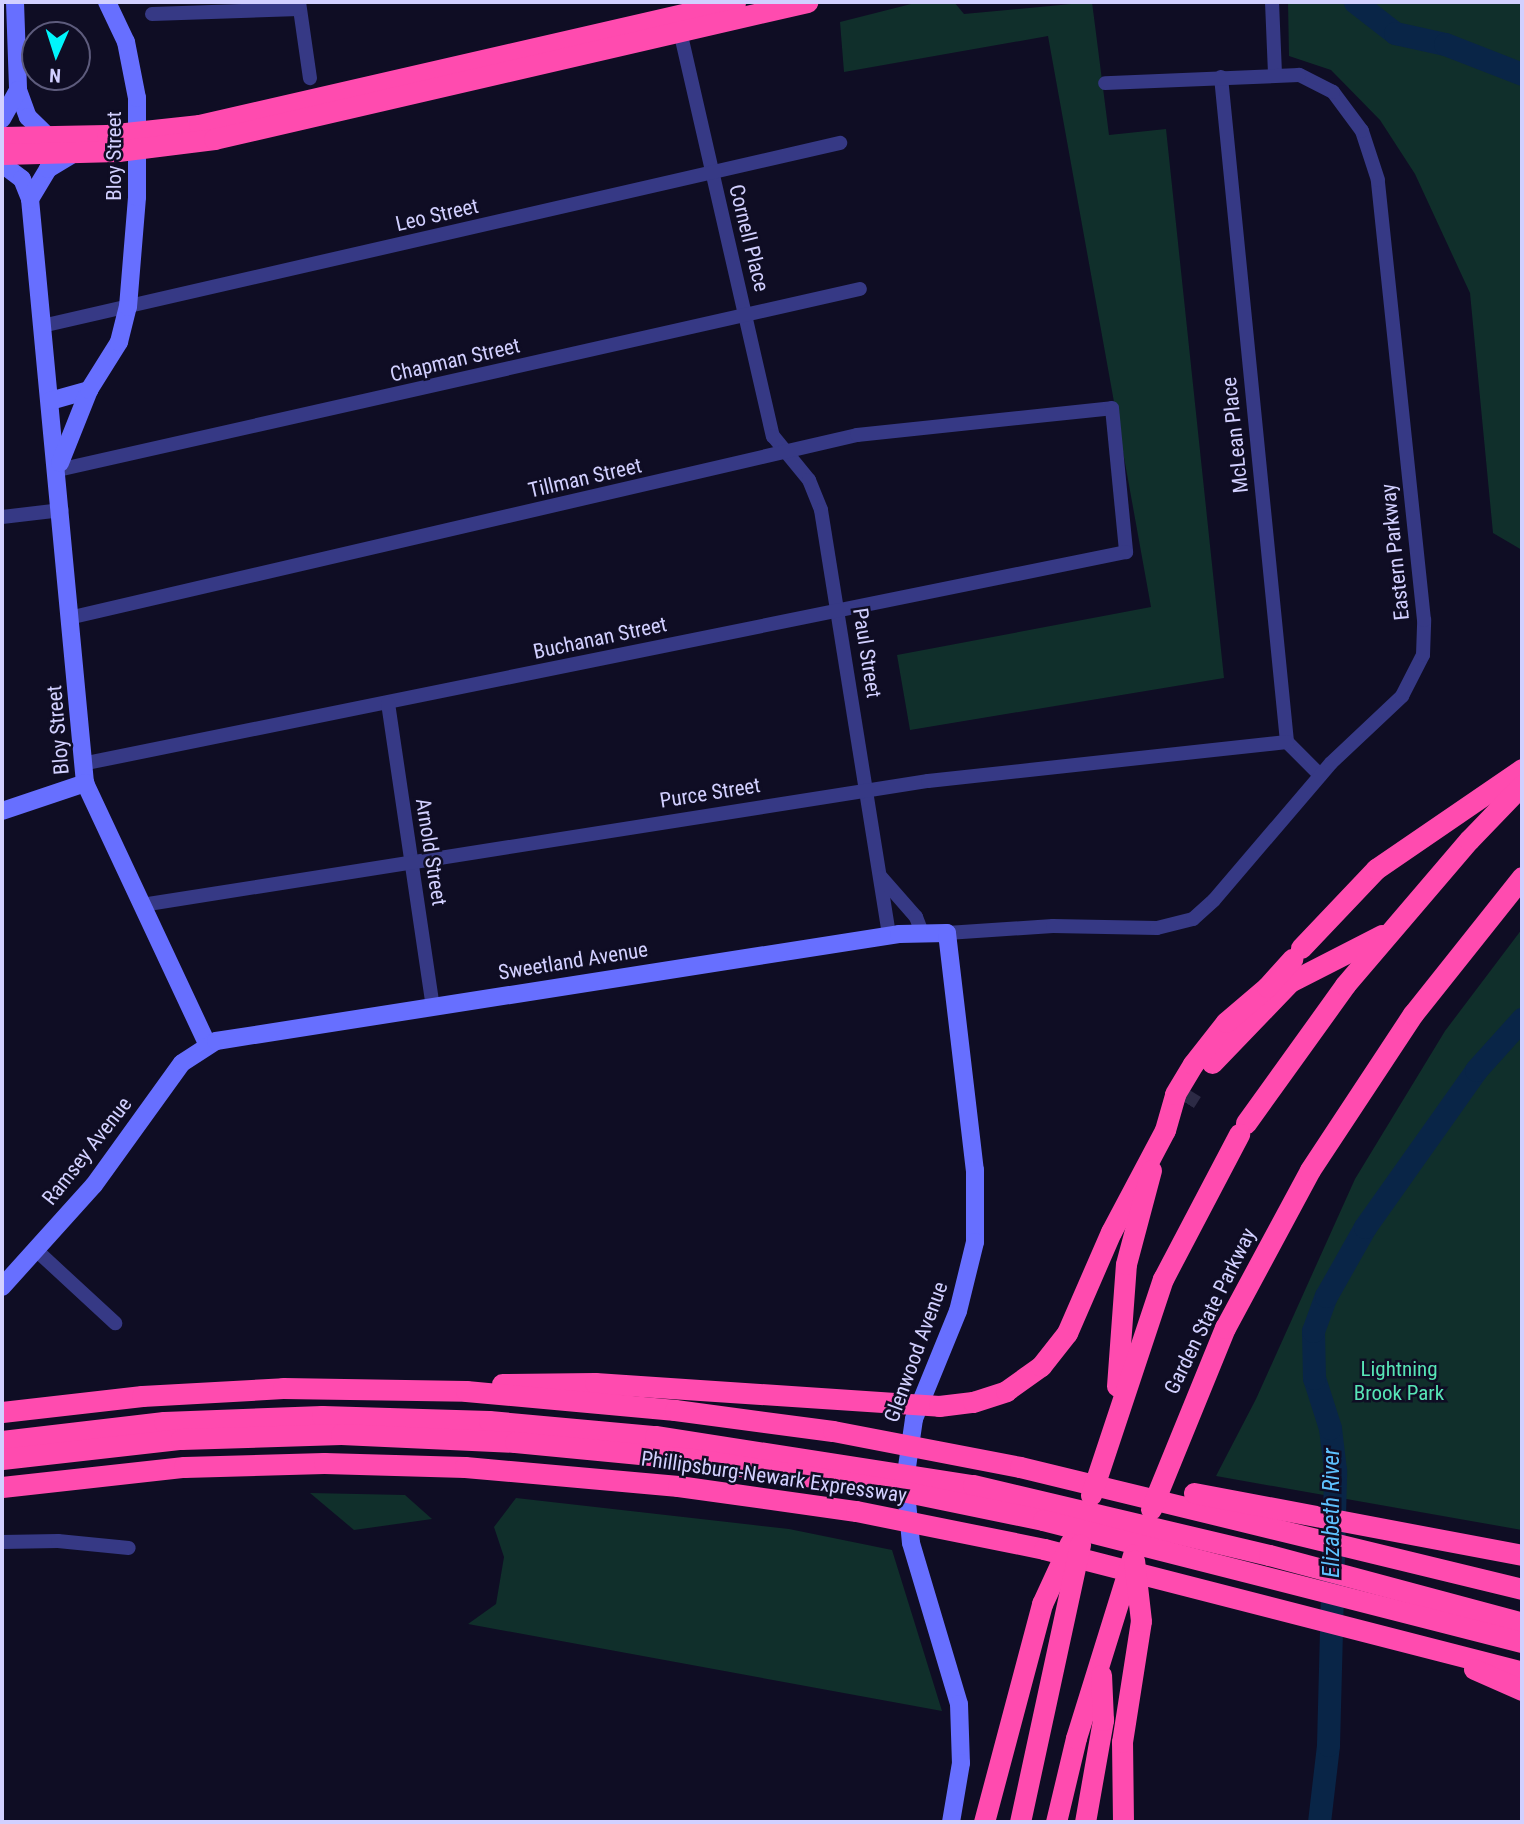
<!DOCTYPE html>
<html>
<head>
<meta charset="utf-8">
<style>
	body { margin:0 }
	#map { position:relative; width:1524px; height:1824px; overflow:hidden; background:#0f0d24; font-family:"Roboto Condensed",sans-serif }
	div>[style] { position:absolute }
	.green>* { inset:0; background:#102f2b }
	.river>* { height:23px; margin:-11.5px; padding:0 11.5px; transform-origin:11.5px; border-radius:11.5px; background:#092547 }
	.highway-tunnel>* { height:21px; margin-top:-10.5px; transform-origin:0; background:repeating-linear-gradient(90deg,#2c2a45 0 21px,transparent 0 31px) }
	.street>* { height:14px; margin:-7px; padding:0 7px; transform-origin:7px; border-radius:7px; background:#363985 }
	.secondary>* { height:18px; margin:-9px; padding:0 9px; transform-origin:9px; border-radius:9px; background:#676fff }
	.highway>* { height:21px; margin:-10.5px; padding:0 10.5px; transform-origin:10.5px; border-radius:10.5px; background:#ff4baf }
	span { translate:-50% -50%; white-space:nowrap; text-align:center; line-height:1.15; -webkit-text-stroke:5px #0f0d24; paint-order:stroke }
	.street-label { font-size:21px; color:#d2d0ff }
	.park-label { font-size:21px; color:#57e5b6 }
	.water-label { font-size:23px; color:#5ec1ff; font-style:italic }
	.frame { position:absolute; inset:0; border:4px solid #d2d0ff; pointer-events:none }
	.north { position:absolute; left:21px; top:21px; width:70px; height:70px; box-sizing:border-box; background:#0f0d24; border:2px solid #5d5b7c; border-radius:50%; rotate:183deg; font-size:19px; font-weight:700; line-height:28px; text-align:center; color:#d2d0ff }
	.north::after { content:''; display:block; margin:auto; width:24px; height:32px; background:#00f5fb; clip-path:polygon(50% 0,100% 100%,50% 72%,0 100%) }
</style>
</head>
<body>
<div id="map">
	<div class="green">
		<i style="clip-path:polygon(919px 2px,954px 2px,964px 14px,1092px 2px,1109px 135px,1166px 129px,1224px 678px,910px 730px,897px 655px,1151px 607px,1048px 36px,844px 72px,840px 22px)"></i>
		<i style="clip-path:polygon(1288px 2px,1522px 2px,1522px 550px,1493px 533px,1470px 293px,1415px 174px,1380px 120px,1331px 70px,1289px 56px)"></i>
		<i style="clip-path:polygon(1522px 929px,1522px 1530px,1216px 1476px,1256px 1399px,1355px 1179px,1445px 1031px)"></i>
		<i style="clip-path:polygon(310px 1493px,405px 1495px,432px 1519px,354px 1530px)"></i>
		<i style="clip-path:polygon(516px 1498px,789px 1529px,892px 1550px,942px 1711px,468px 1624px,496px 1604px,504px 1557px,494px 1527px)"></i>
	</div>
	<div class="river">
		<i style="left:1355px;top:2px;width:51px;rotate:37.8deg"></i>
		<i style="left:1395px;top:33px;width:51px;rotate:12.4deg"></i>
		<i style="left:1445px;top:44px;width:83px;rotate:21.3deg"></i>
		<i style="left:1319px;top:1822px;width:78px;rotate:-83.3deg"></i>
		<i style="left:1328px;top:1745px;width:275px;rotate:-88.5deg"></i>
		<i style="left:1335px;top:1470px;width:42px;rotate:-96.8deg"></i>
		<i style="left:1330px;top:1428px;width:52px;rotate:-107.7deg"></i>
		<i style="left:1314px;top:1378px;width:47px;rotate:-91.2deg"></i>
		<i style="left:1313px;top:1331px;width:37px;rotate:-70deg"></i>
		<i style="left:1326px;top:1296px;width:79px;rotate:-60.5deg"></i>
		<i style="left:1365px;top:1227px;width:192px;rotate:-54.7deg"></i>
		<i style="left:1476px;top:1070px;width:69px;rotate:-48deg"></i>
	</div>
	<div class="highway-tunnel">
		<i style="left:1185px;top:1102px;width:13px;rotate:-58deg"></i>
	</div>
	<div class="street">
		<i style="left:299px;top:2px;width:77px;rotate:81.8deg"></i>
		<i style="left:1272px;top:2px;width:71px;rotate:87.6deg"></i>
		<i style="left:152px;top:14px;width:147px;rotate:-1.9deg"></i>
		<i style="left:680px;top:31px;width:416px;rotate:77.1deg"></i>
		<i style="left:773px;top:436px;width:57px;rotate:50.7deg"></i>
		<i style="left:809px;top:480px;width:32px;rotate:68deg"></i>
		<i style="left:821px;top:510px;width:430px;rotate:80.9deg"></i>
		<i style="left:1221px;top:77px;width:668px;rotate:84.33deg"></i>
		<i style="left:1287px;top:742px;width:47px;rotate:45deg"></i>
		<i style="left:42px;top:326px;width:819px;rotate:-12.92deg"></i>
		<i style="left:58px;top:470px;width:822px;rotate:-12.72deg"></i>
		<i style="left:2px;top:517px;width:60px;rotate:-6.7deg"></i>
		<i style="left:73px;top:617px;width:805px;rotate:-13.07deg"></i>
		<i style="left:857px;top:435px;width:256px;rotate:-6deg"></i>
		<i style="left:1112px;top:408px;width:145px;rotate:84.4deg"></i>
		<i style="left:1126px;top:552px;width:1065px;rotate:168.52deg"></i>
		<i style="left:388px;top:703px;width:306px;rotate:81.6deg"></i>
		<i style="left:881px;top:877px;width:53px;rotate:48.8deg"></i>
		<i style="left:916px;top:917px;width:17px;rotate:69deg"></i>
		<i style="left:142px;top:905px;width:796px;rotate:-8.97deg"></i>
		<i style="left:928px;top:781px;width:361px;rotate:-6.2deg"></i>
		<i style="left:947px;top:933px;width:106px;rotate:-3.8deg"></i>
		<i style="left:1053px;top:926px;width:104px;rotate:1.1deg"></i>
		<i style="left:1157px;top:928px;width:37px;rotate:-14deg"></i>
		<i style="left:1193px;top:919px;width:28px;rotate:-42deg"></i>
		<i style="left:1214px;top:900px;width:180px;rotate:-49.5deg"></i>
		<i style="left:1331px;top:763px;width:98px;rotate:-43.3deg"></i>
		<i style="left:1402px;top:696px;width:46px;rotate:-62.9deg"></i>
		<i style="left:1423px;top:655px;width:35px;rotate:-88deg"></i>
		<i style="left:1424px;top:620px;width:442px;rotate:-96deg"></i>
		<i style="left:1378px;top:180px;width:52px;rotate:-108.1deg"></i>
		<i style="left:1362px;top:131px;width:49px;rotate:-126.6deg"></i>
		<i style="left:1333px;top:92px;width:38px;rotate:-153deg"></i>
		<i style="left:1299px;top:75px;width:194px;rotate:177.6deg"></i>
		<i style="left:36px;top:1250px;width:108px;rotate:42.7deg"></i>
		<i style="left:2px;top:1542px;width:56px;rotate:-1deg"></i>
		<i style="left:58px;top:1541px;width:71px;rotate:5.6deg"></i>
	</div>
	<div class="secondary">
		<i style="left:15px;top:2px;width:88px;rotate:88deg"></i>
		<i style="left:18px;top:90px;width:29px;rotate:70deg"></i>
		<i style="left:28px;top:117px;width:29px;rotate:44deg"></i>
		<i style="left:2px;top:119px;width:33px;rotate:-61deg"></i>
		<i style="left:2px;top:164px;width:25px;rotate:37deg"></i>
		<i style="left:22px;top:179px;width:22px;rotate:68deg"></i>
		<i style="left:30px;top:199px;width:587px;rotate:84.62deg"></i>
		<i style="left:85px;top:783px;width:289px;rotate:64.9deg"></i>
		<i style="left:30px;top:199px;width:35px;rotate:-59deg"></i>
		<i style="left:48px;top:169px;width:29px;rotate:-31deg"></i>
		<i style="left:50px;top:401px;width:41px;rotate:-15.8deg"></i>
		<i style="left:60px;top:463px;width:79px;rotate:-68.3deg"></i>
		<i style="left:89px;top:390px;width:57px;rotate:-58deg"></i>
		<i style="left:119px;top:342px;width:36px;rotate:-76deg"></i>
		<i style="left:128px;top:307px;width:110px;rotate:-85.3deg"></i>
		<i style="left:137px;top:197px;width:99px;rotate:-90deg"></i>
		<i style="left:137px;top:98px;width:57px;rotate:-101.1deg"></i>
		<i style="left:126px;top:42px;width:44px;rotate:-115.4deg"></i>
		<i style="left:2px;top:811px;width:88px;rotate:-18.6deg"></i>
		<i style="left:2px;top:1287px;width:137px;rotate:-48deg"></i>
		<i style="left:94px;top:1185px;width:150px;rotate:-54.2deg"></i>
		<i style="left:182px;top:1063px;width:40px;rotate:-32.9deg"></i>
		<i style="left:216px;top:1041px;width:691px;rotate:-8.9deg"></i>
		<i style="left:899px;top:934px;width:48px;rotate:-1.2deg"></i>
		<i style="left:947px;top:933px;width:239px;rotate:83.3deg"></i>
		<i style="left:975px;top:1170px;width:72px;rotate:90deg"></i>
		<i style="left:975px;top:1242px;width:71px;rotate:103.8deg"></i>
		<i style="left:958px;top:1311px;width:117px;rotate:112.2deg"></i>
		<i style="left:914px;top:1419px;width:63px;rotate:98.3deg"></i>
		<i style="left:905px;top:1481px;width:62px;rotate:84.5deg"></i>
		<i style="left:911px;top:1543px;width:168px;rotate:73.4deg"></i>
		<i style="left:959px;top:1704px;width:59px;rotate:88.1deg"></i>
		<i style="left:961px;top:1763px;width:60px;rotate:99.6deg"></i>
	</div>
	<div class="highway">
		<i style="left:2px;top:137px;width:105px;rotate:-1.1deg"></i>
		<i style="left:107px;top:135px;width:93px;rotate:-6.2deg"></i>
		<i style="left:199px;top:125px;width:550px;rotate:-12.92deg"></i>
		<i style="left:2px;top:154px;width:116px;rotate:-1.5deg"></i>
		<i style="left:118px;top:151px;width:97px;rotate:-7.1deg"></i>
		<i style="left:214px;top:139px;width:609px;rotate:-13.01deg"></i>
		<i style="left:1301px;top:948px;width:109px;rotate:-46.5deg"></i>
		<i style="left:1376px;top:869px;width:177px;rotate:-34.4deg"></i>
		<i style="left:1212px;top:1063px;width:112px;rotate:-46.1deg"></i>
		<i style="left:1290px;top:982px;width:103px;rotate:-27.1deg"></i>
		<i style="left:1246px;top:1123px;width:170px;rotate:-54.3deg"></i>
		<i style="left:1345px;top:985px;width:191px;rotate:-49.5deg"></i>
		<i style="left:1469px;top:840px;width:76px;rotate:-46.1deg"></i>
		<i style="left:502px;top:1384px;width:93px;rotate:-0.6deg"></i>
		<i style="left:595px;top:1383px;width:345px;rotate:3.8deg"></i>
		<i style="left:939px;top:1406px;width:34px;rotate:-7deg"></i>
		<i style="left:973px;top:1402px;width:35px;rotate:-18deg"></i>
		<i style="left:1006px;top:1391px;width:43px;rotate:-35.5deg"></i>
		<i style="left:1041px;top:1366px;width:42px;rotate:-51.8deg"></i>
		<i style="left:1067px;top:1333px;width:110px;rotate:-66.5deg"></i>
		<i style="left:1111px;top:1232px;width:115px;rotate:-62.1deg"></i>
		<i style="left:1165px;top:1130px;width:37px;rotate:-74deg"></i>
		<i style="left:1175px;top:1094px;width:35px;rotate:-59deg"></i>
		<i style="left:1193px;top:1064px;width:53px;rotate:-51.8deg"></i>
		<i style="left:1226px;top:1022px;width:54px;rotate:-40.5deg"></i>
		<i style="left:1267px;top:987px;width:38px;rotate:-48deg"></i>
		<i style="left:1117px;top:1386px;width:122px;rotate:-85.8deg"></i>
		<i style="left:1126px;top:1264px;width:97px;rotate:-75.1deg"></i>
		<i style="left:2px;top:1412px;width:141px;rotate:-6.5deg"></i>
		<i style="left:142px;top:1396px;width:141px;rotate:-3.2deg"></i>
		<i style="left:283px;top:1388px;width:183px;rotate:0.9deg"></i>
		<i style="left:466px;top:1391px;width:210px;rotate:5.2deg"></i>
		<i style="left:675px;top:1410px;width:159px;rotate:7.6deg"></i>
		<i style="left:833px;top:1431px;width:190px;rotate:10.9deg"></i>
		<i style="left:1020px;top:1467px;width:517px;rotate:13.66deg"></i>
		<i style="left:2px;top:1441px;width:163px;rotate:-6.7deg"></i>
		<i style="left:164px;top:1422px;width:158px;rotate:-2.2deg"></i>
		<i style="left:322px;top:1416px;width:167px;rotate:1.7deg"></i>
		<i style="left:489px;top:1421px;width:167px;rotate:5.2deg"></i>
		<i style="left:655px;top:1436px;width:322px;rotate:8.8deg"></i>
		<i style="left:973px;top:1485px;width:304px;rotate:13.3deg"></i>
		<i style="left:1269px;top:1555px;width:262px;rotate:15deg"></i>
		<i style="left:2px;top:1459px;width:180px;rotate:-6.4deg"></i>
		<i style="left:181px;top:1439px;width:160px;rotate:-1.8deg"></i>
		<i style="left:341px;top:1434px;width:174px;rotate:2.6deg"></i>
		<i style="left:515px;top:1442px;width:188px;rotate:5.5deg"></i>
		<i style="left:702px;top:1460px;width:202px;rotate:8.8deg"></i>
		<i style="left:902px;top:1491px;width:144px;rotate:11.6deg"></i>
		<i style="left:1043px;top:1520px;width:494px;rotate:14.3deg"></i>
		<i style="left:2px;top:1487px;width:183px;rotate:-6.3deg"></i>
		<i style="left:184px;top:1467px;width:140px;rotate:-1.6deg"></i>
		<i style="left:324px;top:1463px;width:141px;rotate:1.6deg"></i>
		<i style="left:465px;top:1467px;width:214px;rotate:5.1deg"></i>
		<i style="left:678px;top:1486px;width:180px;rotate:8deg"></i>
		<i style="left:856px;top:1511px;width:192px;rotate:11.4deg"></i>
		<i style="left:1044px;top:1549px;width:494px;rotate:14.4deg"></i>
		<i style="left:1194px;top:1493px;width:334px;rotate:10.7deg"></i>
		<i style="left:1091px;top:1495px;width:228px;rotate:-71.6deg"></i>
		<i style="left:1163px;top:1279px;width:164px;rotate:-62.3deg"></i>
		<i style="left:1151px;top:1509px;width:196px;rotate:-67.8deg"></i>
		<i style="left:1225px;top:1328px;width:179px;rotate:-61.7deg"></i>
		<i style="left:1310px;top:1170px;width:187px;rotate:-56.6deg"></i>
		<i style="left:1413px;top:1014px;width:175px;rotate:-51.5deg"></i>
		<i style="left:1474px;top:1669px;width:52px;rotate:23.6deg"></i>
		<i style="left:984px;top:1822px;width:226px;rotate:-75.1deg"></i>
		<i style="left:1042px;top:1604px;width:67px;rotate:-65.3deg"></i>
		<i style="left:1020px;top:1822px;width:284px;rotate:-77.8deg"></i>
		<i style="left:1056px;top:1822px;width:86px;rotate:-76.6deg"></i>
		<i style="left:1076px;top:1738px;width:192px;rotate:-72.7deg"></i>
		<i style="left:1085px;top:1822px;width:104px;rotate:-80deg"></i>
		<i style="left:1103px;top:1720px;width:45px;rotate:-92.5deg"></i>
		<i style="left:1123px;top:1822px;width:80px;rotate:-90.7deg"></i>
		<i style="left:1122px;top:1742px;width:122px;rotate:-81.1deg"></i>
		<i style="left:1141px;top:1621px;width:61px;rotate:-96.5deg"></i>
	</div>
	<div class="street-label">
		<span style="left:114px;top:156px;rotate:-90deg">Bloy Street</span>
		<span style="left:437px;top:215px;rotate:-13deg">Leo Street</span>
		<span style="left:749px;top:238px;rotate:76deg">Cornell Place</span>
		<span style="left:455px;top:360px;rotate:-13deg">Chapman Street</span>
		<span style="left:1235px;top:435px;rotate:-96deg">McLean Place</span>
		<span style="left:585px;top:478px;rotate:-13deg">Tillman Street</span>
		<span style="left:1395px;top:552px;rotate:-96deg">Eastern Parkway</span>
		<span style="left:600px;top:638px;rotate:-12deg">Buchanan Street</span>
		<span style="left:867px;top:653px;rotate:81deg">Paul Street</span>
		<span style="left:58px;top:730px;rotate:-95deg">Bloy Street</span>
		<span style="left:710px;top:793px;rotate:-9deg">Purce Street</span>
		<span style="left:431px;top:852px;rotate:81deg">Arnold Street</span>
		<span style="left:573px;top:961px;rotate:-9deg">Sweetland Avenue</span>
		<span style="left:87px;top:1151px;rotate:-52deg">Ramsey Avenue</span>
		<span style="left:1210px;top:1311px;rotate:-64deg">Garden State Parkway</span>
		<span style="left:916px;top:1352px;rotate:-70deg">Glenwood Avenue</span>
		<span style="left:774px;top:1477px;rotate:8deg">Phillipsburg-Newark Expressway</span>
	</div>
	<div class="park-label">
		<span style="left:1399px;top:1381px">Lightning<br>Brook Park</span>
	</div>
	<div class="water-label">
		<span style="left:1332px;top:1513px;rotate:-90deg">Elizabeth River</span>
	</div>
	<div class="frame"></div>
	<div class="north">N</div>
</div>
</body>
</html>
